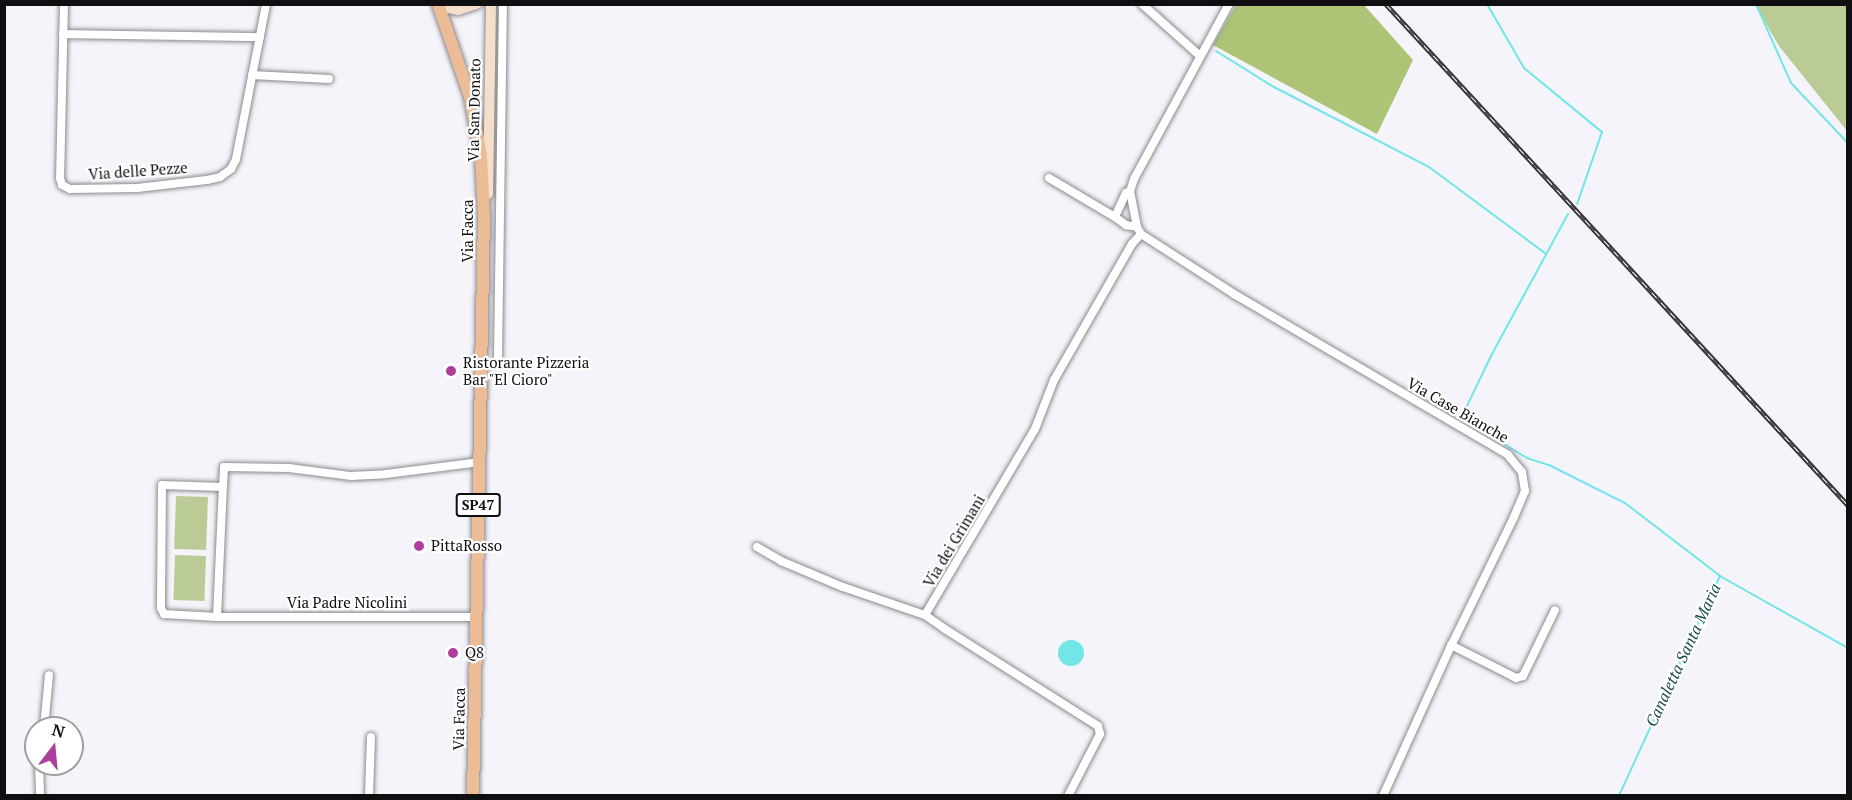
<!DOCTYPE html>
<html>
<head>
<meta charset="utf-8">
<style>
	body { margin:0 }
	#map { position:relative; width:1852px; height:800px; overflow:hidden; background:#f4f4fa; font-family:"PT Serif",serif }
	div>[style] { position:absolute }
	.green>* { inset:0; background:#bacb95; transform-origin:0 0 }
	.forest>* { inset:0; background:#adc477 }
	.water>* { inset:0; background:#72e5e6 }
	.round { border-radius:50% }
	.stream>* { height:2px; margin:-1px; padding:0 1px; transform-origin:1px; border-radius:1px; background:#72e5e6 }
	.roads { filter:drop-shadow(0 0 2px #8a8a8f) drop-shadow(0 0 2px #8a8a8f) }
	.street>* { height:8px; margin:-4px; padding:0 4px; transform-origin:4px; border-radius:4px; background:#fff }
	.secondary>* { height:10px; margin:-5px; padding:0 5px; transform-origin:5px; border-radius:5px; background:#f5deca }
	.primary>* { height:12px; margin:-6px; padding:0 6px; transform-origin:6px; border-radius:6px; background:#ebbc95 }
	.rail>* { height:4.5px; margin-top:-2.25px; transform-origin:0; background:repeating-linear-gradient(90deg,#fff 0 7px,#363638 0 14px); box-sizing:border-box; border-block:2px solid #363638 }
	.dots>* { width:16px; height:16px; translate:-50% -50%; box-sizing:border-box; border:3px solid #fff; border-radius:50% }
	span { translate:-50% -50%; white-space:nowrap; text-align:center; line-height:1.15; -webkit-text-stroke:4.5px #fff; paint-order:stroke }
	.shield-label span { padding:2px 4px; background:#fff; border:2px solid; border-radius:4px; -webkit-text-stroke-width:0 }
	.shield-label { font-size:14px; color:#0f0f11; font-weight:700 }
	.street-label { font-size:15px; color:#0f0f11 }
	.poi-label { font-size:15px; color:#0f0f11 }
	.left { translate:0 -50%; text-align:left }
	.water-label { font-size:16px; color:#194d4e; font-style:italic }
	.frame { position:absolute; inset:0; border:6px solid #0f0f11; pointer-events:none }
	.north { position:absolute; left:24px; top:716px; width:60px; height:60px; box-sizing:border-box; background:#fff; border:2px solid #9f9fa0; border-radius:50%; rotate:16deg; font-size:16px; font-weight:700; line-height:24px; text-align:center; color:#0f0f11 }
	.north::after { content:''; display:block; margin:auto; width:21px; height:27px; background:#ae3e9b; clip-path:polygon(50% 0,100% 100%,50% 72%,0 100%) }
</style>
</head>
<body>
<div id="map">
	<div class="green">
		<i style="clip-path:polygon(1755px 5px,1847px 5px,1847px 131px,1779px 46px)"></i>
		<i style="left:176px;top:496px;width:32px;height:53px;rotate:2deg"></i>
		<i style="left:175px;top:555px;width:31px;height:45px;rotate:2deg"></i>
	</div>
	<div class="forest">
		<i style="clip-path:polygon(1236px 5px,1364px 5px,1413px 60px,1377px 134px,1213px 45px)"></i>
	</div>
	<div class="water">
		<i class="round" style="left:1058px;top:640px;width:26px;height:26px"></i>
	</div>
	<div class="stream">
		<i style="left:1487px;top:4px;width:74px;rotate:60deg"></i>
		<i style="left:1524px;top:68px;width:101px;rotate:39.4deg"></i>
		<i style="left:1602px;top:132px;width:76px;rotate:109.1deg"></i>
		<i style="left:1756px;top:4px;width:86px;rotate:66.1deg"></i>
		<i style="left:1791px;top:83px;width:83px;rotate:46.5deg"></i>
		<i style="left:1216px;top:51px;width:66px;rotate:32deg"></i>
		<i style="left:1272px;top:86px;width:177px;rotate:27.3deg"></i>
		<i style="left:1429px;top:167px;width:144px;rotate:36.6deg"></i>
		<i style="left:1568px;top:214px;width:159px;rotate:118.5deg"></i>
		<i style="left:1492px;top:354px;width:71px;rotate:115.8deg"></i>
		<i style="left:1461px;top:418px;width:77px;rotate:31.2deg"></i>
		<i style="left:1527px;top:458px;width:23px;rotate:18deg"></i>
		<i style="left:1549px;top:465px;width:85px;rotate:26.6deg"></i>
		<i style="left:1625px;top:503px;width:120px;rotate:37.5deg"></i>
		<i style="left:1720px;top:576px;width:242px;rotate:114.7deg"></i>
		<i style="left:1720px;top:576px;width:147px;rotate:29.4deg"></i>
	</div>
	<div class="roads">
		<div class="street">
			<i style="left:64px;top:4px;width:174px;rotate:91.3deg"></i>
			<i style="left:60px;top:178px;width:7px;rotate:74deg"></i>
			<i style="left:62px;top:185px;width:9px;rotate:27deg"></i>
			<i style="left:70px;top:189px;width:67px;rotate:-0.9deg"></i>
			<i style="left:137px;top:188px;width:70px;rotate:-6.5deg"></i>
			<i style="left:207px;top:180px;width:13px;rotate:-13deg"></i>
			<i style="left:220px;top:177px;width:14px;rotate:-36deg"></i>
			<i style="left:231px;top:169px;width:11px;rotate:-63deg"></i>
			<i style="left:236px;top:159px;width:158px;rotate:-79deg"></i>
			<i style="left:1142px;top:4px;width:78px;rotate:41.9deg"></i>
			<i style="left:1229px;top:4px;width:199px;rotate:118.5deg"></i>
			<i style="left:1134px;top:179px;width:13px;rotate:108deg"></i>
			<i style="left:1130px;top:191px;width:37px;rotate:79deg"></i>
			<i style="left:1137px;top:227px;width:8px;rotate:60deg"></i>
			<i style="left:1141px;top:234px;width:111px;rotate:32.8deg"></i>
			<i style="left:1234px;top:294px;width:318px;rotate:30.4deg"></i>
			<i style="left:1508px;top:455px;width:22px;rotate:51deg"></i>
			<i style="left:1522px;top:472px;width:19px;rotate:81deg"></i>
			<i style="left:1525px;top:491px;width:28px;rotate:113deg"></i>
			<i style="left:1514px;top:517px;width:146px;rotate:116deg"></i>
			<i style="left:1450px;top:648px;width:162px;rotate:114.4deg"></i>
			<i style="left:63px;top:34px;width:197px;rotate:0.9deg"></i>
			<i style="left:252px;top:75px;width:77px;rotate:3deg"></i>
			<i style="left:1049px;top:178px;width:77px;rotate:30.6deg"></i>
			<i style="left:1130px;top:191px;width:4px;rotate:153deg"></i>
			<i style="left:1126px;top:193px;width:26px;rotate:115deg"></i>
			<i style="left:1115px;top:217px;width:14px;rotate:36deg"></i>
			<i style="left:1126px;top:225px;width:11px;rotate:10deg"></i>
			<i style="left:498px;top:357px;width:353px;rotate:-89.2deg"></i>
			<i style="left:223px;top:487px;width:20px;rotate:-87deg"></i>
			<i style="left:224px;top:467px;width:65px;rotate:0.9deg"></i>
			<i style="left:289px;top:468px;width:63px;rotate:7.4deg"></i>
			<i style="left:351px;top:476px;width:35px;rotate:-3deg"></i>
			<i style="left:386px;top:474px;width:95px;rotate:-7.3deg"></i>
			<i style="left:757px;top:547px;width:28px;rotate:30deg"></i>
			<i style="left:781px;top:561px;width:67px;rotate:22.8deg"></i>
			<i style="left:843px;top:587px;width:87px;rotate:18.9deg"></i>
			<i style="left:217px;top:617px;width:130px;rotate:-87.4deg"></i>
			<i style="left:223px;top:487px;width:61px;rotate:-178.1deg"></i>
			<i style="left:162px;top:485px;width:123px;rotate:90.5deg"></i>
			<i style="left:161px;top:608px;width:7px;rotate:63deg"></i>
			<i style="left:164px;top:614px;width:53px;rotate:3.2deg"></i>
			<i style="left:217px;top:617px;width:259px"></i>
			<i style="left:1451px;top:645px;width:73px;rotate:26.9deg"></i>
			<i style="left:1516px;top:678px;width:7px;rotate:-16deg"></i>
			<i style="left:1523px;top:676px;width:73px;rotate:-64.1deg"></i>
			<i style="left:44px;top:728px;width:53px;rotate:-84.6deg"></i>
			<i style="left:39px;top:764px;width:32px;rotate:88deg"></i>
			<i style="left:369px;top:796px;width:59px;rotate:-88.1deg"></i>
			<i style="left:1068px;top:796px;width:70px;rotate:-62.7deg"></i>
			<i style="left:1100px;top:734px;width:8px;rotate:-104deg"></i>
			<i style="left:1098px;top:726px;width:181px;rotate:-147.6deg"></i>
			<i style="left:945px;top:629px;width:24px;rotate:-145deg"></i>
			<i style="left:925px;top:615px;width:216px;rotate:-59.4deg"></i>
			<i style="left:1035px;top:429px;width:53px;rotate:-68.8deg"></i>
			<i style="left:1054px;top:380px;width:157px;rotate:-60.2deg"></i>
			<i style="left:1132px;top:244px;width:13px;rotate:-48deg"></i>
		</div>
		<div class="secondary">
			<i style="left:439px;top:6px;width:19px;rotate:12deg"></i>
			<i style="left:458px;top:10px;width:20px;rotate:-18deg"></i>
			<i style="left:488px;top:194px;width:190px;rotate:-89.1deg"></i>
		</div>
		<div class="primary">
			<i style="left:438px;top:4px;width:98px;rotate:71deg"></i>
			<i style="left:470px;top:97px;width:60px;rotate:79.4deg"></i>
			<i style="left:481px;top:156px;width:59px;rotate:87.1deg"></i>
			<i style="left:484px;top:215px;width:581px;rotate:91.08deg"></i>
		</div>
	</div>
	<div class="rail">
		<i style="left:1386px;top:4px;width:682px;rotate:47.32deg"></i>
	</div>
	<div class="dots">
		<i style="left:451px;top:371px;background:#ae3e9b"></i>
		<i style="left:419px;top:546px;background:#ae3e9b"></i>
		<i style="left:453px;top:653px;background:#ae3e9b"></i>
	</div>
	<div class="shield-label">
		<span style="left:478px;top:505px">SP47</span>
	</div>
	<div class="street-label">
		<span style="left:474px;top:110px;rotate:-89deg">Via San Donato</span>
		<span style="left:138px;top:171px;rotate:-4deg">Via delle Pezze</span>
		<span style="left:468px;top:231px;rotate:-90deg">Via Facca</span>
		<span style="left:1458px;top:410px;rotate:30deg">Via Case Bianche</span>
		<span style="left:954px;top:541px;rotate:-59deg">Via dei Grimani</span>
		<span style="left:347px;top:603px">Via Padre Nicolini</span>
		<span style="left:459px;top:719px;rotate:-89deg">Via Facca</span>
	</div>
	<div class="poi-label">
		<span class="left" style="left:463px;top:371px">Ristorante Pizzeria<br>Bar "El Cioro"</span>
		<span class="left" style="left:431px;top:546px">PittaRosso</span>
		<span class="left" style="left:465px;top:653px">Q8</span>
	</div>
	<div class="water-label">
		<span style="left:1683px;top:655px;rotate:-65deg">Canaletta Santa Maria</span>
	</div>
	<div class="frame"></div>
	<div class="north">N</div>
</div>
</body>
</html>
